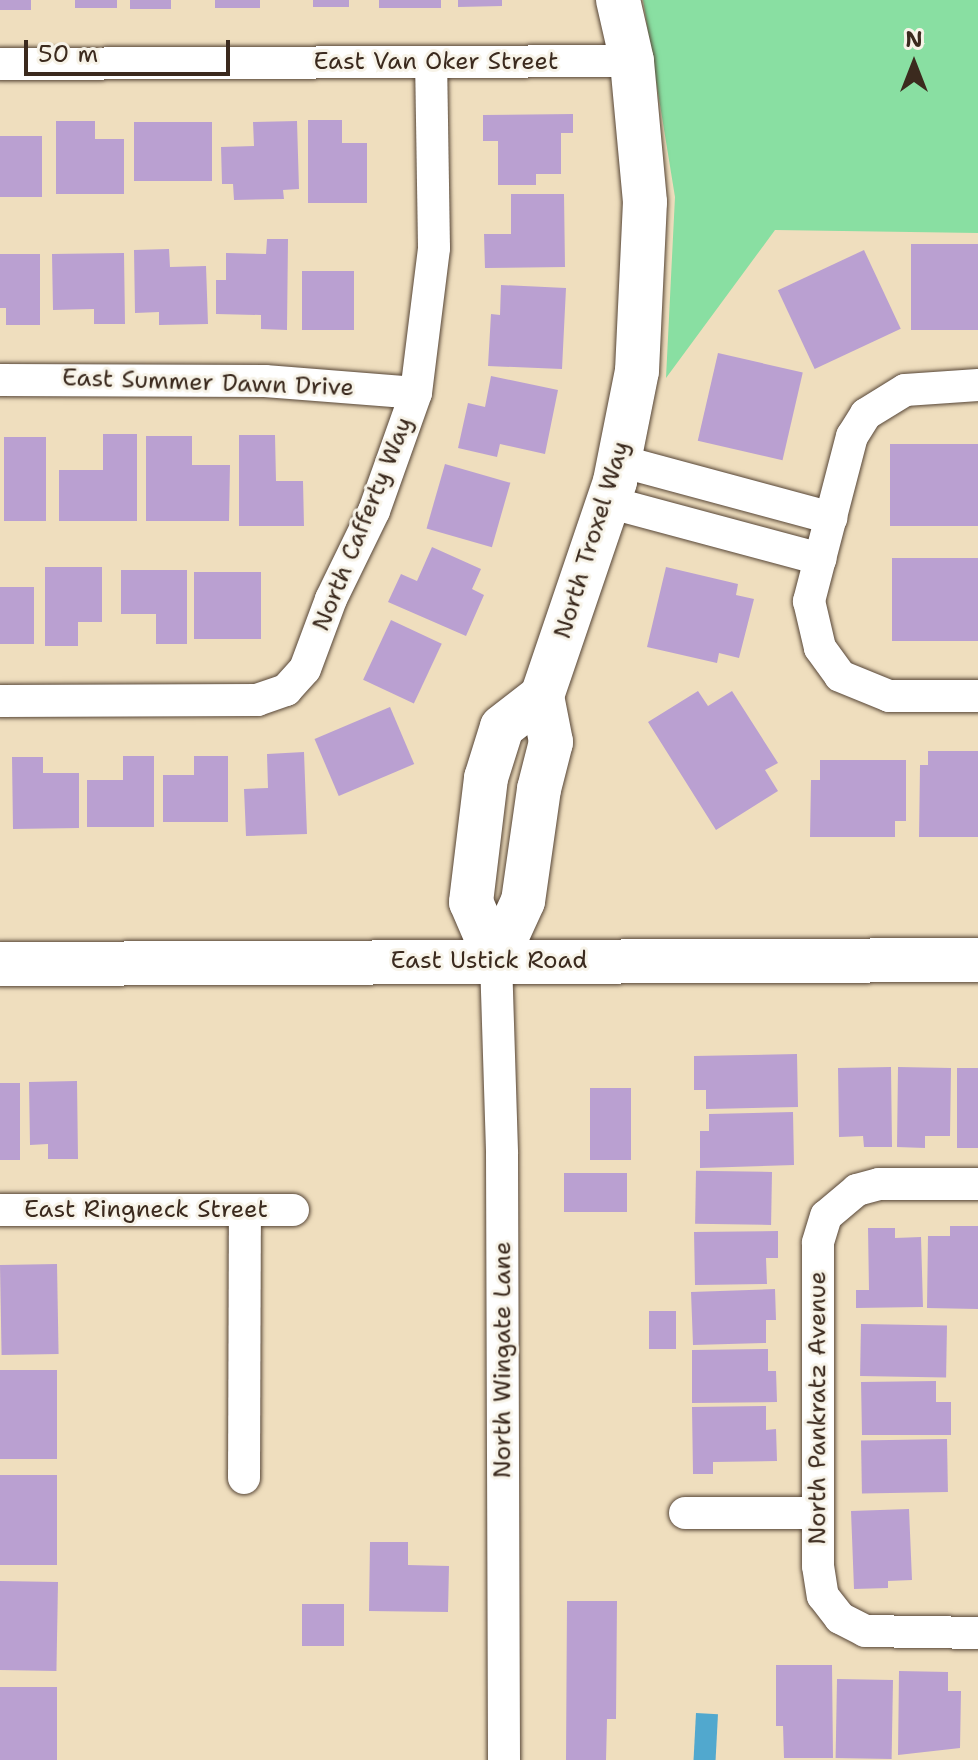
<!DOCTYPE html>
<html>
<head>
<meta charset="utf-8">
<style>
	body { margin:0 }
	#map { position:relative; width:978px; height:1760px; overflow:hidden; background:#efdebe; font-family:"Shantell Sans",sans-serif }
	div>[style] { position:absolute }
	.green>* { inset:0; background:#89dfa2 }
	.water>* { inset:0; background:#51a8ce; transform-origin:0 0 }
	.building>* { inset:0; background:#baa0d1; transform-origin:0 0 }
	.roads { filter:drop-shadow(0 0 2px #564536) drop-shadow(0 0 2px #564536) }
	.street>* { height:32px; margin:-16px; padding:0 16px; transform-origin:16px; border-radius:16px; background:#fff }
	.secondary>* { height:44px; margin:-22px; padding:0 22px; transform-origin:22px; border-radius:22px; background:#fff }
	span { translate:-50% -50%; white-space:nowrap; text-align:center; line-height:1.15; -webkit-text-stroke:6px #f7f3e8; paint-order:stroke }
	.street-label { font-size:24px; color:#3b2a1e }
	.north { position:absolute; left:874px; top:24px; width:80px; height:80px; -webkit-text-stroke:6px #f7f3e8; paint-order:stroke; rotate:0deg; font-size:22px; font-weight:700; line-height:32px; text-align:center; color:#3b2a1e }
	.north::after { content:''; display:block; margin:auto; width:28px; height:36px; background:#3b2a1e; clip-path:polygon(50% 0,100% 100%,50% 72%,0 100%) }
	.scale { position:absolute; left:24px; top:40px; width:206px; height:36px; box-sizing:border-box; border:4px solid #3b2a1e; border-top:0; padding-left:10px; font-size:24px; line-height:28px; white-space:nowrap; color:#3b2a1e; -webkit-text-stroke:6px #f7f3e8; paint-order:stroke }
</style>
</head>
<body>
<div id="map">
	<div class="green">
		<i style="clip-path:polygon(643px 0,978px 0,978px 233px,775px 230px,666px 378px,675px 197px)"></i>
	</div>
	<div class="water">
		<i style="left:696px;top:1713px;width:22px;height:47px;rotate:3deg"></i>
	</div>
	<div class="building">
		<i style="left:0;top:0;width:31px;height:10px"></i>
		<i style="left:75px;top:0;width:42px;height:8px"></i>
		<i style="left:130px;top:0;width:41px;height:9px"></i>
		<i style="left:215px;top:0;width:45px;height:8px"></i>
		<i style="left:313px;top:0;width:36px;height:7px"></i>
		<i style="left:379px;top:0;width:62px;height:8px"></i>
		<i style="clip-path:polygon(458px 0,502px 0,502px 6px,458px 7px)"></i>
		<i style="clip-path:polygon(573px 114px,573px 133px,561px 133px,561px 174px,536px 174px,536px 185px,498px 185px,498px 141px,483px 141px,483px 115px)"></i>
		<i style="clip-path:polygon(308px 120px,342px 120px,342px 143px,367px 143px,367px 203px,308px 203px)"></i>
		<i style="clip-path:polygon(56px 121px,95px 121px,95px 139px,124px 139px,124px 194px,56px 194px)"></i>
		<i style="clip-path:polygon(297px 121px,299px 189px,283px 190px,284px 199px,234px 200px,233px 184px,222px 184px,221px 147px,254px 146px,253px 122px)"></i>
		<i style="left:134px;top:122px;width:78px;height:59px"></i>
		<i style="left:0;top:136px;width:42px;height:61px"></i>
		<i style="clip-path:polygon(511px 194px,564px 194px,565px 267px,485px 268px,484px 234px,511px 234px)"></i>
		<i style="clip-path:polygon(267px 239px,288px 239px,287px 330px,261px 329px,261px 315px,216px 314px,216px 280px,226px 280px,226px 253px,266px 254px)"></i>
		<i style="left:911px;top:244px;width:67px;height:86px"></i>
		<i style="clip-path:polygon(169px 249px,170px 267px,206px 266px,208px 324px,159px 325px,159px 312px,135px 313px,134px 250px)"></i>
		<i style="left:864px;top:250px;width:87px;height:95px;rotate:65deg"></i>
		<i style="clip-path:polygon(124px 253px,125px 324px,94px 324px,94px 309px,53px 310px,52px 254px)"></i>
		<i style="clip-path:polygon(0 254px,40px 254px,40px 325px,6px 325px,6px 308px,0 308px)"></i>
		<i style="left:302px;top:271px;width:52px;height:59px"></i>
		<i style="clip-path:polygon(501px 285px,566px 288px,562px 369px,488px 366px,491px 314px,500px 315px)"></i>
		<i style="left:718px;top:353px;width:87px;height:90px;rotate:13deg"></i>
		<i style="clip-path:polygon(491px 376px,558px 390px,545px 454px,500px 444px,497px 457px,458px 448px,468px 403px,485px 407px)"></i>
		<i style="clip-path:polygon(103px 434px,137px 434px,137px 521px,59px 521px,59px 470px,103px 470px)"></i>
		<i style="clip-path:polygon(239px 435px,275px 435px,276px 481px,303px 481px,304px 526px,239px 526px)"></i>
		<i style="clip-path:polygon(146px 436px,192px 436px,192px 465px,230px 465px,229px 521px,146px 521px)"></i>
		<i style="left:4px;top:437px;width:42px;height:84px"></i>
		<i style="left:890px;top:444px;width:88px;height:82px"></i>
		<i style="left:445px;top:464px;width:68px;height:67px;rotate:16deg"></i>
		<i style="clip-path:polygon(432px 547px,481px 569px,472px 589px,484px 595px,466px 636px,388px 602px,401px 574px,417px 581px)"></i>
		<i style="left:892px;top:558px;width:86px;height:83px"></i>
		<i style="clip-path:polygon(45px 567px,102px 567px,102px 622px,78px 622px,78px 646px,45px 646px)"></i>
		<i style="clip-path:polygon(666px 567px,738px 584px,736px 595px,754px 599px,739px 658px,719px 653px,717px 663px,647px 647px)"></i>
		<i style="clip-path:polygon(121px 570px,187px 570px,187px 644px,156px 644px,156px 614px,121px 614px)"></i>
		<i style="left:194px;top:572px;width:67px;height:67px"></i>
		<i style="left:0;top:587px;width:34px;height:57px"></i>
		<i style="left:391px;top:620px;width:56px;height:66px;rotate:25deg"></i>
		<i style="clip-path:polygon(698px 691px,708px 706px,732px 691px,778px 763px,765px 770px,778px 791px,716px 830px,648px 722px)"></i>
		<i style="left:390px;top:707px;width:62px;height:82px;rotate:67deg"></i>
		<i style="clip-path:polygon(928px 751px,978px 751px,978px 837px,919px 837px,920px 765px,928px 765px)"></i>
		<i style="clip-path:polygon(304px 752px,307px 834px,246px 836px,244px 789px,268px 788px,267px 754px)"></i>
		<i style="clip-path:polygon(123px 756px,154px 756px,154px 827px,87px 827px,87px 780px,123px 780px)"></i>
		<i style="clip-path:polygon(194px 756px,228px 756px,228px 822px,163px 822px,163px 775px,194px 775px)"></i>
		<i style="clip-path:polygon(12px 757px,43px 757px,43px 773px,79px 773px,79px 828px,13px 829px)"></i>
		<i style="clip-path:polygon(820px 760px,906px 760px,906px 821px,895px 821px,895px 837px,810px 837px,811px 780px,820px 780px)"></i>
		<i style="clip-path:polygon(797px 1054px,798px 1107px,706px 1109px,706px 1090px,694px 1090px,694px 1056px)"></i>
		<i style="clip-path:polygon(891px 1067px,892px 1147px,864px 1147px,863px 1136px,839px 1137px,838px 1068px)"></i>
		<i style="clip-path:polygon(898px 1067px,951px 1068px,950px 1136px,925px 1136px,925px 1148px,897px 1147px)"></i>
		<i style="left:957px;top:1068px;width:21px;height:80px"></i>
		<i style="clip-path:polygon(77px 1081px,78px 1159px,48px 1159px,48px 1144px,30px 1145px,29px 1082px)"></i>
		<i style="left:0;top:1083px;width:20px;height:77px"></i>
		<i style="left:590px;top:1088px;width:41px;height:72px"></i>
		<i style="clip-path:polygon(793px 1112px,794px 1165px,700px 1168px,700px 1131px,709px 1131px,709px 1114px)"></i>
		<i style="left:772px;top:1172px;width:53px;height:76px;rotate:91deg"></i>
		<i style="left:564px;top:1173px;width:63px;height:39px"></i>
		<i style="clip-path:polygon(950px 1226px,978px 1226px,978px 1309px,927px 1308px,928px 1236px,950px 1236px)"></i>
		<i style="clip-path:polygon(868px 1228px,895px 1228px,895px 1238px,921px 1237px,923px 1307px,856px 1308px,856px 1290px,869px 1290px)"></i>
		<i style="clip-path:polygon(778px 1231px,778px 1258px,766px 1258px,767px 1284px,695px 1285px,694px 1232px)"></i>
		<i style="left:57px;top:1264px;width:90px;height:57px;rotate:89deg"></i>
		<i style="clip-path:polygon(775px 1289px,776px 1320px,766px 1320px,766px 1343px,693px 1345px,691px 1292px)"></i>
		<i style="left:649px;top:1311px;width:27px;height:38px"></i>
		<i style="left:861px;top:1324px;width:86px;height:52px;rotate:1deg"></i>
		<i style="clip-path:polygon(768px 1349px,768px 1371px,776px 1371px,777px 1402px,692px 1403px,692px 1350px)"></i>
		<i style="left:0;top:1370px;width:57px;height:89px"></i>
		<i style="clip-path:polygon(936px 1381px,936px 1402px,951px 1402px,951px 1435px,862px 1435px,861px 1382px)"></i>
		<i style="clip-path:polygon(766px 1406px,766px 1430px,776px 1429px,777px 1461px,713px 1462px,713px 1474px,693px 1474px,692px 1407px)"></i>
		<i style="left:947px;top:1439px;width:53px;height:86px;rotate:89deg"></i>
		<i style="left:0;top:1475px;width:57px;height:90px"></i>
		<i style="clip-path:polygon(909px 1509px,912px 1580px,888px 1581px,888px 1588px,854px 1589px,851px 1511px)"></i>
		<i style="clip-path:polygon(370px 1542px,408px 1542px,408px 1565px,449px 1566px,448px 1612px,369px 1611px)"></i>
		<i style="left:0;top:1581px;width:58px;height:89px;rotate:1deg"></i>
		<i style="clip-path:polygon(567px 1601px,617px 1601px,616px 1719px,607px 1719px,606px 1760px,566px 1760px)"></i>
		<i style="left:302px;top:1604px;width:42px;height:42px"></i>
		<i style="clip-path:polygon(776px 1665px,832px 1665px,833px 1758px,784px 1758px,783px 1726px,776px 1726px)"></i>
		<i style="clip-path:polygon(899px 1671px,948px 1672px,948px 1691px,961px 1691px,960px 1748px,898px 1755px)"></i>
		<i style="left:837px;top:1679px;width:56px;height:79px;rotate:1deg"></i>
		<i style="left:0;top:1687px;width:57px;height:73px"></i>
	</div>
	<div class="roads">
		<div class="street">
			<i style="left:0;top:64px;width:632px;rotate:-0.27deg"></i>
			<i style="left:0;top:380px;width:265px;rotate:0.2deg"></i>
			<i style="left:265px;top:381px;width:151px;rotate:4.5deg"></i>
			<i style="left:978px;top:385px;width:73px;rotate:176.1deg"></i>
			<i style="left:905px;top:390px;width:46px;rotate:148.4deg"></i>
			<i style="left:866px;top:414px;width:26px;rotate:122deg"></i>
			<i style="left:852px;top:436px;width:171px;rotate:104.6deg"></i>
			<i style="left:809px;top:601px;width:48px;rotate:76.8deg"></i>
			<i style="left:820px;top:648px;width:34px;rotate:54deg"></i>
			<i style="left:840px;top:676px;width:53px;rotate:22.2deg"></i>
			<i style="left:889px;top:696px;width:89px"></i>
			<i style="left:620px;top:461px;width:219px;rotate:15.1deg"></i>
			<i style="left:608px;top:502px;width:220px;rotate:15deg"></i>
			<i style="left:0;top:701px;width:257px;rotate:-0.2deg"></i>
			<i style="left:257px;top:700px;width:31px;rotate:-19deg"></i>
			<i style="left:286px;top:690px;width:28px;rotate:-48deg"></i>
			<i style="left:305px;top:669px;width:75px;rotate:-69.6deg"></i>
			<i style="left:331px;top:599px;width:98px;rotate:-64deg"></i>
			<i style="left:374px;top:511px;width:125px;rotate:-70.4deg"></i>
			<i style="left:416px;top:393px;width:146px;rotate:-82.9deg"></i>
			<i style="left:434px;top:248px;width:185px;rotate:-90.9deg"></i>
			<i style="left:496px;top:960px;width:194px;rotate:88.2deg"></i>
			<i style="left:502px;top:1154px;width:606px;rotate:89.81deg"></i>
			<i style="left:978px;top:1184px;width:99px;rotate:180deg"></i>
			<i style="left:879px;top:1184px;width:23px;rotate:165deg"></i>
			<i style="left:857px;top:1190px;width:40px;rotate:140deg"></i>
			<i style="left:826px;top:1216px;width:28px;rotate:107deg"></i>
			<i style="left:818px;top:1243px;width:323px;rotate:90deg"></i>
			<i style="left:818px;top:1566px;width:30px;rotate:81deg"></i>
			<i style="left:823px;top:1596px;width:28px;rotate:52deg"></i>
			<i style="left:840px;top:1618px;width:28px;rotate:27deg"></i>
			<i style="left:865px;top:1631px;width:113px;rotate:1deg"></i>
			<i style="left:0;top:1210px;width:293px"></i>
			<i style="left:244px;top:1478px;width:268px;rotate:-89.8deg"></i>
			<i style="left:685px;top:1513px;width:133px"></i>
		</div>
		<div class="secondary">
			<i style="left:542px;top:696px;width:227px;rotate:-71.2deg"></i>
			<i style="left:615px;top:481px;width:112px;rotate:-78.7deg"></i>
			<i style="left:637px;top:371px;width:169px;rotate:-87.3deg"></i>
			<i style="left:645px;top:202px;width:142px;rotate:-95.3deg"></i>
			<i style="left:632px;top:61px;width:63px;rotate:-102.9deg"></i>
			<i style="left:542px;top:696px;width:47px;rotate:78.9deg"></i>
			<i style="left:551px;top:742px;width:49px;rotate:104.3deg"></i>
			<i style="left:539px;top:789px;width:113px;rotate:98.1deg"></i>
			<i style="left:523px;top:901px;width:65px;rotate:114.6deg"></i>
			<i style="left:496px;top:960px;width:63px;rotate:-113.3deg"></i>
			<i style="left:471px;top:902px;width:125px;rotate:-83.1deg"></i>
			<i style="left:486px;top:778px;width:53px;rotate:-72.6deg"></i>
			<i style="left:502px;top:727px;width:51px;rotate:-37.8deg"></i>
			<i style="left:0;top:964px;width:978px;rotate:-0.23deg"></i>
		</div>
	</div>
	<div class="street-label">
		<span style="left:436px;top:62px">East Van Oker Street</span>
		<span style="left:208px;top:383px;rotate:2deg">East Summer Dawn Drive</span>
		<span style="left:363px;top:524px;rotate:-68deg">North Cafferty Way</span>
		<span style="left:592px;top:540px;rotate:-73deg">North Troxel Way</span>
		<span style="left:489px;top:961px">East Ustick Road</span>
		<span style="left:146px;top:1210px">East Ringneck Street</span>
		<span style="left:503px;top:1360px;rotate:-90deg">North Wingate Lane</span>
		<span style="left:818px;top:1408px;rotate:-90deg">North Pankratz Avenue</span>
	</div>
	<div class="north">N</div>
	<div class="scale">50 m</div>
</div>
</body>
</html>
